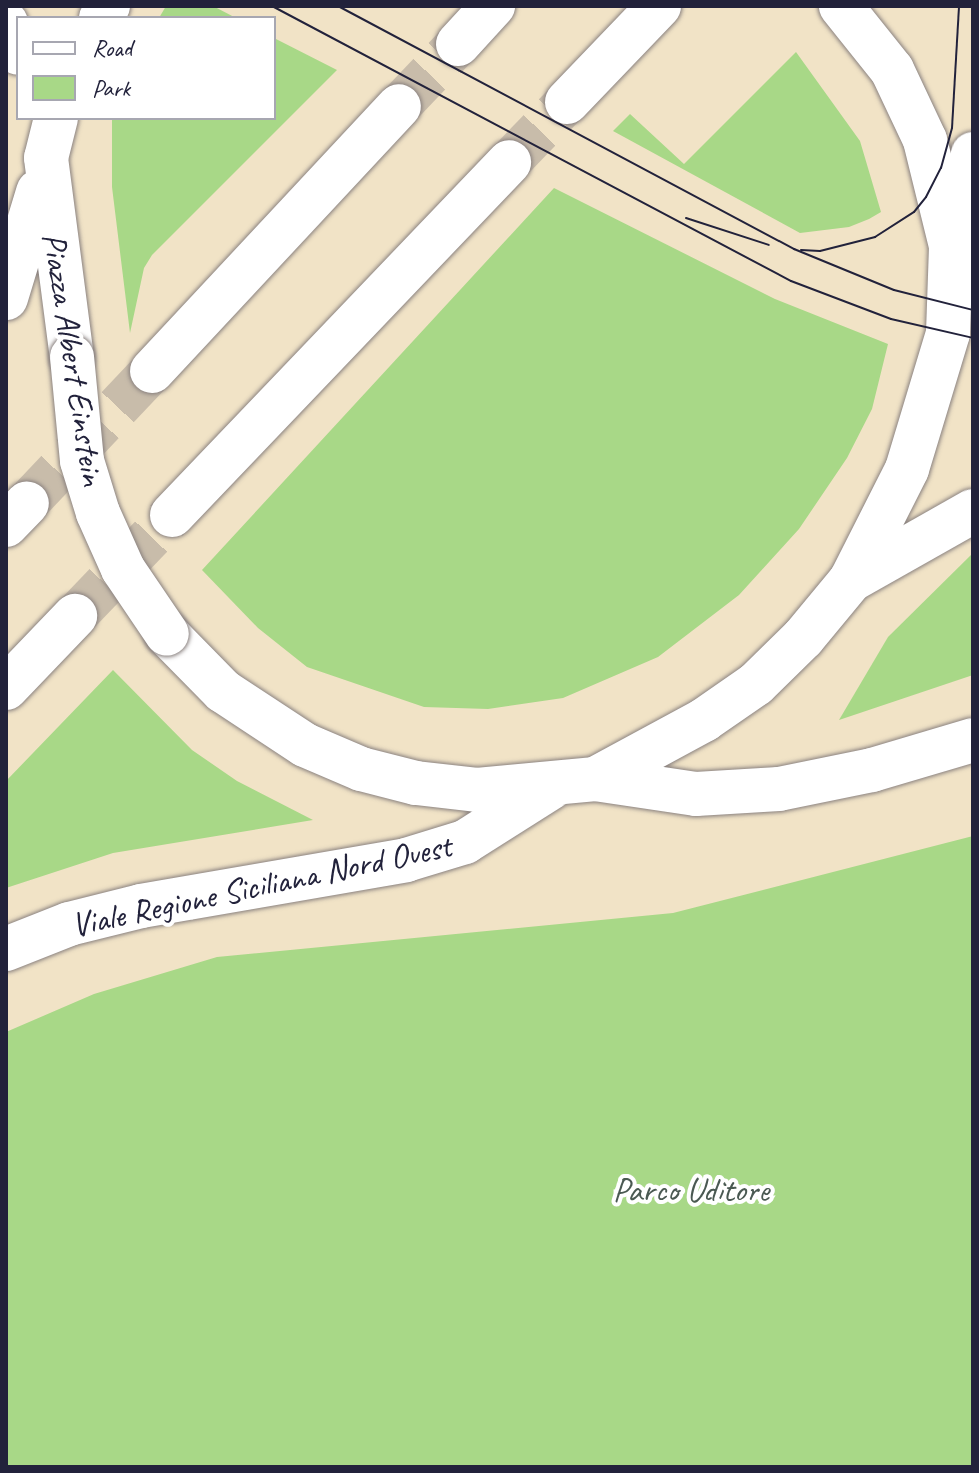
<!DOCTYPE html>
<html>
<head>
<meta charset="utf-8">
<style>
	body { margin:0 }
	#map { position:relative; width:979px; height:1473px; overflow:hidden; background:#f1e3c6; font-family:Caveat,sans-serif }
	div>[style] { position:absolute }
	.green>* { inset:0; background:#a8d887 }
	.major-tunnel>* { height:44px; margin-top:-22px; transform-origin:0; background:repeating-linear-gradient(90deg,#c8bcaa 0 44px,transparent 0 66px) }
	.roads { filter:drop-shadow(0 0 2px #8a8280) drop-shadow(0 0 2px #8a8280) }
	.minor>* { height:44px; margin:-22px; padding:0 22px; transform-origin:22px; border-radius:22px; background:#fff }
	.major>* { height:44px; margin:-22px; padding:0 22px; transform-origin:22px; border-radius:22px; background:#fff }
	.tram>* { height:2px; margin:-1px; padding:0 1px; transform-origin:1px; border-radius:1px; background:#22223b }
	.bridges { filter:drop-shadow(0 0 2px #8a8280) drop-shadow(0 0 2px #8a8280) }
	.minor-bridge>* { height:44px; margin:-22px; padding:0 22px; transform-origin:22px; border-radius:22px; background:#fff }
	span { translate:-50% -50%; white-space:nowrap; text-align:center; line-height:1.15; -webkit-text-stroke:8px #fff; paint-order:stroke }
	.street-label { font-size:34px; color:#22223b }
	.park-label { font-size:34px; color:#4a5952 }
	.frame { position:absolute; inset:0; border:8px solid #22223b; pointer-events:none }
	.legend { position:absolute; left:16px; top:16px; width:260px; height:104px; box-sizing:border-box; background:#fff; border:2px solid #a7a7b1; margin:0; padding:10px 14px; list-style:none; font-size:24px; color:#22223b }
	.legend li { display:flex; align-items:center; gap:16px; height:40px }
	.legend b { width:40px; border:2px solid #a7a7b1 }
</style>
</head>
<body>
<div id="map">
	<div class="green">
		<i style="clip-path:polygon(166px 6px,213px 6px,236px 18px,159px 18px)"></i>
		<i style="clip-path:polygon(274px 38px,337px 70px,152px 255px,144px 268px,130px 333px,112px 187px,112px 118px,274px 118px)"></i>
		<i style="clip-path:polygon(796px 52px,860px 141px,881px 212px,869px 219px,849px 227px,800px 233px,613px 131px,630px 114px,684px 164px)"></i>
		<i style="clip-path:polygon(554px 188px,775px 299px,888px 344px,872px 409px,847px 458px,799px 529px,739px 595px,658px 657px,563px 698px,488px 709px,424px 707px,307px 667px,258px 628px,202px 570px)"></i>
		<i style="clip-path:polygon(973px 553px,973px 675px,839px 720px,888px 637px)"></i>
		<i style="clip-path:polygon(113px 670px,192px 750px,237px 781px,313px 820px,113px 853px,6px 888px,6px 781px)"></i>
		<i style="clip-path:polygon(973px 836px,973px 1467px,6px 1467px,6px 1032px,94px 994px,217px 957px,673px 913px)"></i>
	</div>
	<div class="major-tunnel">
		<i style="left:399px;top:106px;width:86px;rotate:-46.4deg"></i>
		<i style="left:509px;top:162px;width:83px;rotate:-46deg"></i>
		<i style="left:27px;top:503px;width:182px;rotate:-46.6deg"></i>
		<i style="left:75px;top:616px;width:140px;rotate:-46.2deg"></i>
	</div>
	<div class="roads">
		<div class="minor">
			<i style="left:101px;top:18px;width:14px;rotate:-60deg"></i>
			<i style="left:6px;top:23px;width:32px;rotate:68deg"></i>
			<i style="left:56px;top:118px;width:41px;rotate:104deg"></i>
			<i style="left:46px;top:158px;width:201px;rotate:82.6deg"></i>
			<i style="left:955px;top:232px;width:80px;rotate:-77deg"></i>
			<i style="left:6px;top:298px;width:111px;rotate:-73.2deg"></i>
			<i style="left:851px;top:580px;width:140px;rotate:-29.5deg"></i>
			<i style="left:167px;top:634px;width:80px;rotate:45.5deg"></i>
			<i style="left:223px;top:691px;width:98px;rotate:33.4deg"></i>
			<i style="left:305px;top:745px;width:61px;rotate:23.2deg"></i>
			<i style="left:361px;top:769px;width:57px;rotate:14.3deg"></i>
			<i style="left:416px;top:783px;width:61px;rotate:6.5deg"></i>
			<i style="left:477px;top:790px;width:119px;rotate:-5.3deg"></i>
			<i style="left:595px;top:779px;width:124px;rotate:-28.4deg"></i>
			<i style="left:704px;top:720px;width:63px;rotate:-34.7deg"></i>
			<i style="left:756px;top:684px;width:66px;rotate:-44.4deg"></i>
			<i style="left:803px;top:638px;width:75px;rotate:-50.4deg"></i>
			<i style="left:851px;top:580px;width:124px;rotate:-63.2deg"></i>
			<i style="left:907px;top:469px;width:142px;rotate:-73.2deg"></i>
			<i style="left:948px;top:333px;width:87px;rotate:-88deg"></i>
			<i style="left:951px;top:246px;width:109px;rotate:-103.8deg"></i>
			<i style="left:925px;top:140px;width:77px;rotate:-115.2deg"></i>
			<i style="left:892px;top:70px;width:82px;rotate:-128.6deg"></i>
			<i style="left:595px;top:779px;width:102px;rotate:8.4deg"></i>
			<i style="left:696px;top:794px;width:83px;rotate:-3.4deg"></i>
			<i style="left:779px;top:789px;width:95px;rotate:-11.5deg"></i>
			<i style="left:872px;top:770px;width:105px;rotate:-16.5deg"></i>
			<i style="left:6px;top:949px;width:68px;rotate:-21.6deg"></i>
			<i style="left:69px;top:924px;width:74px;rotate:-14deg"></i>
			<i style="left:141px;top:906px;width:269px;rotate:-9.8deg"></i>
			<i style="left:406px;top:860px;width:62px;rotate:-17deg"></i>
			<i style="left:465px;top:842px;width:101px;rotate:-32.4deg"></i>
		</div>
		<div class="major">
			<i style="left:458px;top:44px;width:52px;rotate:-47.4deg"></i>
			<i style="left:567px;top:102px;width:133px;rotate:-46.2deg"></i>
			<i style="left:152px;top:371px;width:362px;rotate:-47deg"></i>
			<i style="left:172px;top:515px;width:488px;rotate:-46.3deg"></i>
			<i style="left:6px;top:525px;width:30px;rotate:-46deg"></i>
			<i style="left:6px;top:688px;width:100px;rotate:-46.2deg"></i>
		</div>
	</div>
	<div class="tram">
		<i style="left:272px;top:6px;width:587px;rotate:27.92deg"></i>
		<i style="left:791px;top:281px;width:107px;rotate:20.8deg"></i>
		<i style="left:891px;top:319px;width:84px;rotate:13deg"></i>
		<i style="left:338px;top:6px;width:517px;rotate:28.05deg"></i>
		<i style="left:794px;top:249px;width:108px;rotate:22.3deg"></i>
		<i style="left:894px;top:290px;width:81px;rotate:14.2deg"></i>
		<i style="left:686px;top:218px;width:87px;rotate:18deg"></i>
		<i style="left:801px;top:250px;width:19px;rotate:3deg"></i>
		<i style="left:820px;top:251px;width:57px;rotate:-14.3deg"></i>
		<i style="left:875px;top:237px;width:46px;rotate:-32.7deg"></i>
		<i style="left:914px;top:212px;width:19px;rotate:-51deg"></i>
		<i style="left:926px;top:197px;width:33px;rotate:-63deg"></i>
		<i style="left:941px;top:168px;width:41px;rotate:-74.6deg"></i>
		<i style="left:952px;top:128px;width:122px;rotate:-86.7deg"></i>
	</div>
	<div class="bridges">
		<div class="minor-bridge">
			<i style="left:72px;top:357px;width:104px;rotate:84.5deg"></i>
			<i style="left:82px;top:461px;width:54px;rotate:72.9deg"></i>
			<i style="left:98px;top:513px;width:61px;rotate:65.9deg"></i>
			<i style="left:123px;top:569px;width:78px;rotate:55.9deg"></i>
		</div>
	</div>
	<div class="street-label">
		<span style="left:74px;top:359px;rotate:81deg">Piazza Albert Einstein</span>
		<span style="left:261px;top:885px;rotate:-12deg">Viale Regione Siciliana Nord Ovest</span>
	</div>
	<div class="park-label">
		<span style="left:691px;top:1190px">Parco Uditore</span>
	</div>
	<div class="frame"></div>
	<ul class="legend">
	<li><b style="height:10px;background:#fff"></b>Road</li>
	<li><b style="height:22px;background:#a8d887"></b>Park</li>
	</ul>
</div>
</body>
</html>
